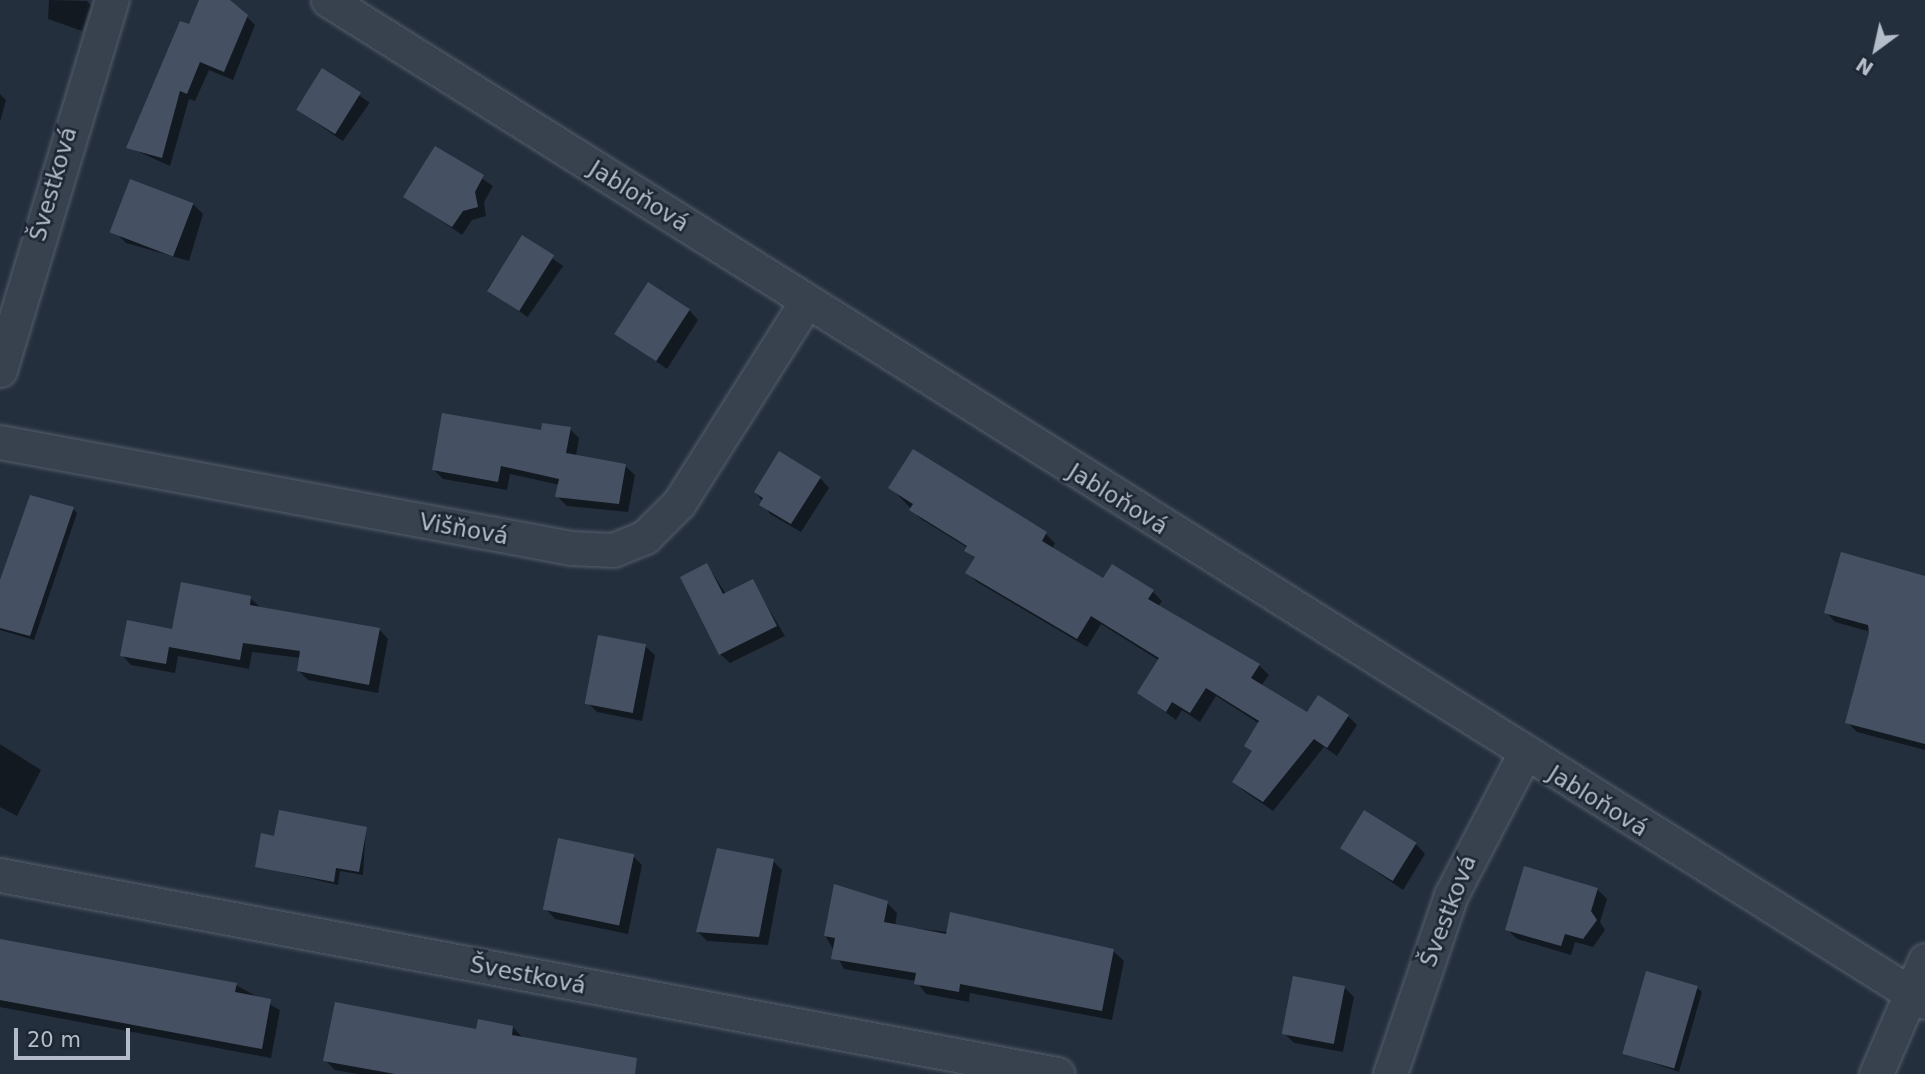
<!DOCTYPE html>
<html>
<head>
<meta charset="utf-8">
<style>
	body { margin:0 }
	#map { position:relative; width:1925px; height:1074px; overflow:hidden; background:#242f3e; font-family:"DejaVu Sans",sans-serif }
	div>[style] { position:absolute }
	.shadow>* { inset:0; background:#0007; transform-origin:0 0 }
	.building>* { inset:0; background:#455162; transform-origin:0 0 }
	.roads { filter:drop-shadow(0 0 2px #565f6c) drop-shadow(0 0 2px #565f6c) }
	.minor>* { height:33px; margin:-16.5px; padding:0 16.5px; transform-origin:16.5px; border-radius:16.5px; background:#38414e }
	span { translate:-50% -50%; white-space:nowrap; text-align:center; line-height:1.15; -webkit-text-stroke:5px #1d2633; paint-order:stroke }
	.street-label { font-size:23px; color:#b4bcc9 }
	.north { position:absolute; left:1841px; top:14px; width:70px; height:70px; -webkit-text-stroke:5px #1d2633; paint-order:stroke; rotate:213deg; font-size:19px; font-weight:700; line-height:28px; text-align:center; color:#b4bcc9 }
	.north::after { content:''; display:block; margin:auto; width:24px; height:32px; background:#b4bcc9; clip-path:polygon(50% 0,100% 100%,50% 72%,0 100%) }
	.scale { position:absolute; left:14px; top:1028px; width:116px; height:32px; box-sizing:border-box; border:4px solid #b4bcc9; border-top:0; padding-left:9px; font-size:21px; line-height:24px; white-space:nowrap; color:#b4bcc9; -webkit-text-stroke:5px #1d2633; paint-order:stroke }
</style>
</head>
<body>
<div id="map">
	<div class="shadow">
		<i style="clip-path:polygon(49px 0,87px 1px,91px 5px,82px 31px,48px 19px)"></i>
		<i style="clip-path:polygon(201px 0,230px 0,255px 25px,233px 80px,209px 70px,195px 101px,189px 99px,170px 166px,128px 147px)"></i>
		<i style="left:323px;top:70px;width:57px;height:47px;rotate:35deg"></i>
		<i style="clip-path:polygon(0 94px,6px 100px,0 122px)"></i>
		<i style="clip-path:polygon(436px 148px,493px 186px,484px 202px,486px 216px,472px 220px,462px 235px,405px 196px)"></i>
		<i style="clip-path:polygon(193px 204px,203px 214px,189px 261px,126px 243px,116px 233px)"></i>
		<i style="left:523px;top:238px;width:49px;height:62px;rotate:35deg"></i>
		<i style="clip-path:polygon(689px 310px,698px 320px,667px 369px,617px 334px)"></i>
		<i style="clip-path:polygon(570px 429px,579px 438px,576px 456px,625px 466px,635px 475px,628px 512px,567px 506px,557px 496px,560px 485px,510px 474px,507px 490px,443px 479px,434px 470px)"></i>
		<i style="clip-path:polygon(914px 452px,1046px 534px,1055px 543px,1052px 549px,1103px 581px,1153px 592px,1162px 601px,1158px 607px,1259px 665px,1269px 675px,1261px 686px,1307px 715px,1348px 716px,1357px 725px,1337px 756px,1324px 747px,1273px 811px,1244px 791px,1234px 782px,1253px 752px,1246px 745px,1260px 724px,1216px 696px,1200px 722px,1182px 710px,1176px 720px,1140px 693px,1160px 661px,1101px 624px,1087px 647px,977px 582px,967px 573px,976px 560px,968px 548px,921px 519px,891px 488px)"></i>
		<i style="clip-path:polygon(820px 478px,829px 488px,801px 532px,770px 514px,756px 492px)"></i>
		<i style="clip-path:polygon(73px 509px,77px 513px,34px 640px,0 630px,0 610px)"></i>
		<i style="clip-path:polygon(707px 565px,726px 594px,752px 581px,785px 636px,730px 663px,720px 654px)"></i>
		<i style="clip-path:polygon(1925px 578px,1925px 750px,1857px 732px,1847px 722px,1871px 632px,1835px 622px,1826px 612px)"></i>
		<i style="clip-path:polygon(250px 598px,260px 607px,379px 629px,388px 639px,378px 693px,308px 680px,299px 671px,301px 658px,252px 652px,249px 669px,178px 656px,175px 673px,131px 665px,122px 655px)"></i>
		<i style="clip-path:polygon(645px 646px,655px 655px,642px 721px,597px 712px,588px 703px)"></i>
		<i style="clip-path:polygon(0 744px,41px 770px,17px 816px,0 807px)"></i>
		<i style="clip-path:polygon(366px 828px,363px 875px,340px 871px,338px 885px,257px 866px,276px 838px)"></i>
		<i style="clip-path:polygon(1416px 844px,1425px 854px,1403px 890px,1342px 848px)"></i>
		<i style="clip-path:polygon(633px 856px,642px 865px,628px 934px,555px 919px,546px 909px)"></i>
		<i style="clip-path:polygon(773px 861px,782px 870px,768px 945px,707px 941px,697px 931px)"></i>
		<i style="clip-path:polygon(1597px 889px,1607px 899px,1600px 922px,1605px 930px,1593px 947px,1575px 942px,1571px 955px,1517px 939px,1507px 929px)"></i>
		<i style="clip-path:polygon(887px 903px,897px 913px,895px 926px,1113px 951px,1124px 961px,1112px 1020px,970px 993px,969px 1002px,926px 994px,916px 981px,844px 969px,825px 935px)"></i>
		<i style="clip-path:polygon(0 941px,236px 985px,280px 1010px,271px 1058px,0 1007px)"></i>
		<i style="clip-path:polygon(1345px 988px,1354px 997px,1343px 1052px,1294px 1043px,1284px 1033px)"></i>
		<i style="clip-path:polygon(1697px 988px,1702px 992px,1679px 1072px,1624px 1053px)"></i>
		<i style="clip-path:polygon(513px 1027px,522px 1037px,633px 1074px,357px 1074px,335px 1070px,325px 1060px)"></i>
	</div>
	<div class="building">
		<i style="clip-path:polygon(199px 0,230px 0,248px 15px,224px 72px,200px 62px,187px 94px,180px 91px,162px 158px,126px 148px,180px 21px,189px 24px)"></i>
		<i style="left:322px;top:68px;width:46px;height:49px;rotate:32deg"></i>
		<i style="clip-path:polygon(435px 146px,484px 175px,475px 192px,478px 207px,463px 211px,452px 227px,403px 197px)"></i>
		<i style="left:130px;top:179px;width:68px;height:57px;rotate:21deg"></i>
		<i style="left:522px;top:235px;width:38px;height:66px;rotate:32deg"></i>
		<i style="left:648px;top:282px;width:50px;height:62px;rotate:33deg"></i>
		<i style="clip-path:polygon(442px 413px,541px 430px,542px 423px,571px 427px,566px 453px,626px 464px,619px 504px,555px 497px,559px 479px,501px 466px,498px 482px,432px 470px)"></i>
		<i style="clip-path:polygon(913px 449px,1047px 532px,1042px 541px,1103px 578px,1112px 564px,1154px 590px,1148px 599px,1260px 664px,1251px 678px,1307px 712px,1318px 695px,1349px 715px,1327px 748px,1314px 739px,1263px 802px,1232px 782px,1252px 751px,1244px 746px,1259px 721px,1206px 688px,1190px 713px,1172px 702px,1166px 712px,1137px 693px,1159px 658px,1091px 616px,1077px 639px,965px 573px,975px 557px,964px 551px,967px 546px,909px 510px,913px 504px,888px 488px)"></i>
		<i style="clip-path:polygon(779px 451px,821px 477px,791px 524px,759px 505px,763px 498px,754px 492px)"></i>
		<i style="clip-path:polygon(30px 495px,74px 507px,30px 636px,0 628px,0 580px)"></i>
		<i style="clip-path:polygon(1841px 552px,1925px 576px,1925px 744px,1845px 723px,1869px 633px,1868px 625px,1824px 613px)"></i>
		<i style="clip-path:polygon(707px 563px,723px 594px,753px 579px,777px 626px,719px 655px,680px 577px)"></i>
		<i style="clip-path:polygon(181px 582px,251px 596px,250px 605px,380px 628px,369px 685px,297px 671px,300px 651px,243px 643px,240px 660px,169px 647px,166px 664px,120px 656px,127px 620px,172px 629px)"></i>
		<i style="left:598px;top:635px;width:49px;height:70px;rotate:11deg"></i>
		<i style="clip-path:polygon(279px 810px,367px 827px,359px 872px,336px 868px,334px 882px,255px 867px,261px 833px,274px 836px)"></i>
		<i style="left:1364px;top:810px;width:62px;height:45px;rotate:32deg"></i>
		<i style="left:558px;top:838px;width:78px;height:73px;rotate:12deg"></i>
		<i style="clip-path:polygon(717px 848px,774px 859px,759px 937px,696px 932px)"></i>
		<i style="clip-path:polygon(1524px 866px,1598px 888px,1591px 911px,1597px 920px,1583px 939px,1565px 934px,1561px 946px,1505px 930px)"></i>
		<i style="clip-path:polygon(834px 884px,888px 901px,884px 922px,946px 934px,950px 912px,1114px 949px,1102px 1011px,960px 984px,959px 992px,914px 984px,916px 973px,831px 959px,835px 938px,824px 936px)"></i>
		<i style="clip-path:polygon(0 939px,237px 983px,235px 992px,271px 999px,262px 1049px,0 1000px)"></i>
		<i style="left:1646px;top:971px;width:54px;height:86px;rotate:16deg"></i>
		<i style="left:1293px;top:976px;width:53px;height:59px;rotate:11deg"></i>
		<i style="clip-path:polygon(335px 1002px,476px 1029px,478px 1019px,513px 1026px,512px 1035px,637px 1058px,635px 1074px,395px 1074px,323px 1061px)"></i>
	</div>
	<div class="roads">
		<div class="minor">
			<i style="left:328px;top:0;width:1885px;rotate:32.11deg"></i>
			<i style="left:0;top:370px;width:387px;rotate:-73.2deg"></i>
			<i style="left:0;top:442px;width:581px;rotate:10.52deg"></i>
			<i style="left:571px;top:548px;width:42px;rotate:2.7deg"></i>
			<i style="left:613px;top:550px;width:35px;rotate:-22deg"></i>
			<i style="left:645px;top:537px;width:48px;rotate:-45deg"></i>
			<i style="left:679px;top:503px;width:238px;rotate:-57.7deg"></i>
			<i style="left:0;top:875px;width:1076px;rotate:10.66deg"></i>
			<i style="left:1390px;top:1074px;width:189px;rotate:-71.2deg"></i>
			<i style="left:1451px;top:895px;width:158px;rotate:-62.5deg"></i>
			<i style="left:1876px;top:1074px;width:124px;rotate:-66.7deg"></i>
		</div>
	</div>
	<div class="street-label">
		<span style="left:53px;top:184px;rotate:-74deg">Švestková</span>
		<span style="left:639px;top:196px;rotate:32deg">Jabloňová</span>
		<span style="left:1118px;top:499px;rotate:32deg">Jabloňová</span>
		<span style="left:464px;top:529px;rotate:10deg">Višňová</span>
		<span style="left:1598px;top:801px;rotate:32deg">Jabloňová</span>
		<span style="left:1448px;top:911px;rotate:-69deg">Švestková</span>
		<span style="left:528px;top:975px;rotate:11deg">Švestková</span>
	</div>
	<div class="north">N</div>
	<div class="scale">20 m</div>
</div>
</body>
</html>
